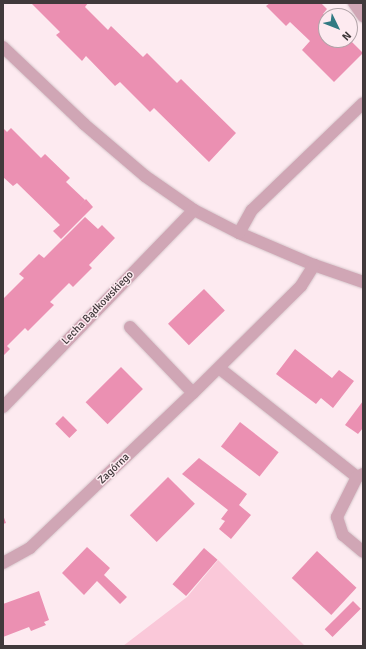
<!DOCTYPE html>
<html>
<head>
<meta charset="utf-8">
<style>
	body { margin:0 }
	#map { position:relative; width:366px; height:649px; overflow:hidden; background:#fdeaf0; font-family:Signika,sans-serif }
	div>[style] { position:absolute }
	.green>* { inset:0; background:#fac8d9 }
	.building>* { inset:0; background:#eb90b2; transform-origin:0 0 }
	.roads { filter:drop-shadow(0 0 1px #d7c7cc) drop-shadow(0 0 1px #d7c7cc) }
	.minor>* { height:12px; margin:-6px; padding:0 6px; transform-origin:6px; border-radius:6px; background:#d0a6b5 }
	span { translate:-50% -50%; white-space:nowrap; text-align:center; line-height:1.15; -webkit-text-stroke:3px #fdeaf0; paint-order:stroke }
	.street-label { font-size:11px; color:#40393b }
	.frame { position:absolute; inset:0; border:4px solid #40393b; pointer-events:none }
	.north { position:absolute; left:318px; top:8px; width:40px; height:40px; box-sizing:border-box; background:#fdeaf0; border:1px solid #b1a3a8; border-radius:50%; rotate:133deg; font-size:11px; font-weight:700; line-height:16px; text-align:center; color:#40393b }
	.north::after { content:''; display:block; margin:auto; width:14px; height:18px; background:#327a83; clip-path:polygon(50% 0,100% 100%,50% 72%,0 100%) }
</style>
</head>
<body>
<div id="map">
	<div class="green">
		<i style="clip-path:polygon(218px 560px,305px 646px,123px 646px,187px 597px)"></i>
	</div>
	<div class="building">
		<i style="clip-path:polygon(31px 3px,88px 3px,85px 7px,108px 30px,111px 26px,143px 57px,147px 53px,177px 83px,181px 79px,236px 133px,209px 162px,154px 108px,150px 112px,120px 82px,115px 86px,86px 56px,82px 61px,56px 35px,60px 32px)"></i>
		<i style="clip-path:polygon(270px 3px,321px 3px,327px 9px,323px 14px,326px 16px,326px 40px,350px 40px,363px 53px,334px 82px,302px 50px,310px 41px,290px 22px,286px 26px,266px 6px)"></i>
		<i style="clip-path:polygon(3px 128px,7px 132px,11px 128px,41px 158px,45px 154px,70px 178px,66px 182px,85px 200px,77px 209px,86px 199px,93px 207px,61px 239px,53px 231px,60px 225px,17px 183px,13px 186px,3px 177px)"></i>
		<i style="clip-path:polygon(85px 217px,98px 229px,102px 225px,115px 238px,89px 265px,92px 268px,73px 287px,69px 283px,50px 302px,54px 305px,28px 331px,25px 328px,7px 346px,10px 349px,3px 356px,3px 299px,24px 278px,19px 274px,39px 254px,44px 258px)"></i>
		<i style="left:204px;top:289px;width:30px;height:50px;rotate:46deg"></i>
		<i style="clip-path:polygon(295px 349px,332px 378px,339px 370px,354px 381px,333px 408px,321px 398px,316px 404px,276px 374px)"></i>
		<i style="left:121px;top:367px;width:31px;height:50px;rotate:45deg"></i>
		<i style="clip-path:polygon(363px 401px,363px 428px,358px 434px,345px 425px)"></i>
		<i style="left:63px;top:416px;width:20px;height:11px;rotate:45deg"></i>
		<i style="left:240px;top:422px;width:49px;height:31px;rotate:38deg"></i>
		<i style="clip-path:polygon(199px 458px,247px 494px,239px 505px,251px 515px,231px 539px,219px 529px,225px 521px,221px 519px,228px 510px,182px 474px)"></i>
		<i style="left:168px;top:477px;width:38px;height:54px;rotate:45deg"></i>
		<i style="clip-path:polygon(3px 515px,6px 523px,3px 524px)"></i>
		<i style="clip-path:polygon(87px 547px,110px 568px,104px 575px,127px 597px,120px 604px,97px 581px,84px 595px,62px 573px)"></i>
		<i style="left:204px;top:548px;width:18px;height:48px;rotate:41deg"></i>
		<i style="left:317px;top:551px;width:54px;height:37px;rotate:43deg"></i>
		<i style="clip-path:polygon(39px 591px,49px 620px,44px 622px,46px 625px,31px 631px,29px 627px,3px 637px,3px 604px)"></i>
		<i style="left:353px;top:601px;width:11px;height:40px;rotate:45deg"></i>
	</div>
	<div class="roads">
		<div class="minor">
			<i style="left:354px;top:3px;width:16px;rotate:55deg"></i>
			<i style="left:3px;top:47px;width:112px;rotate:43.5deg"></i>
			<i style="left:84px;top:124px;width:80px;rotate:40.4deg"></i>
			<i style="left:145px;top:176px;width:60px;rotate:34.8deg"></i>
			<i style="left:194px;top:210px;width:51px;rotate:27.1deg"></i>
			<i style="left:239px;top:233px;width:82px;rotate:23.1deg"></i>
			<i style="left:314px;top:265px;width:52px;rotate:19.1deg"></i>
			<i style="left:239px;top:233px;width:26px;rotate:-61deg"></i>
			<i style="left:252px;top:210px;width:154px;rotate:-43.9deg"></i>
			<i style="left:130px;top:327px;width:91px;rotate:46.3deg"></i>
			<i style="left:219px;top:368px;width:176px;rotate:38.3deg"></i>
			<i style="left:3px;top:407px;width:274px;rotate:-45.9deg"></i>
			<i style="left:363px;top:474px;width:7px;rotate:153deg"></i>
			<i style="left:357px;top:477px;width:45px;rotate:116.6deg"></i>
			<i style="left:337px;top:517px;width:19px;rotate:72deg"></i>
			<i style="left:343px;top:535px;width:26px;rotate:40deg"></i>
			<i style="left:3px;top:563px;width:31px;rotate:-29deg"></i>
			<i style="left:30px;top:548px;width:225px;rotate:-43.6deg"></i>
			<i style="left:193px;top:393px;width:152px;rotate:-44.7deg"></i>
			<i style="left:301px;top:286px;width:25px;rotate:-58deg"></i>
		</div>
	</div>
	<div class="street-label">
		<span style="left:98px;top:308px;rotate:-46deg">Lecha Bądkowskiego</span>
		<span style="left:114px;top:469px;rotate:-44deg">Zagórna</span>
	</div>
	<div class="frame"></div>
	<div class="north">N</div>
</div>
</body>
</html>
